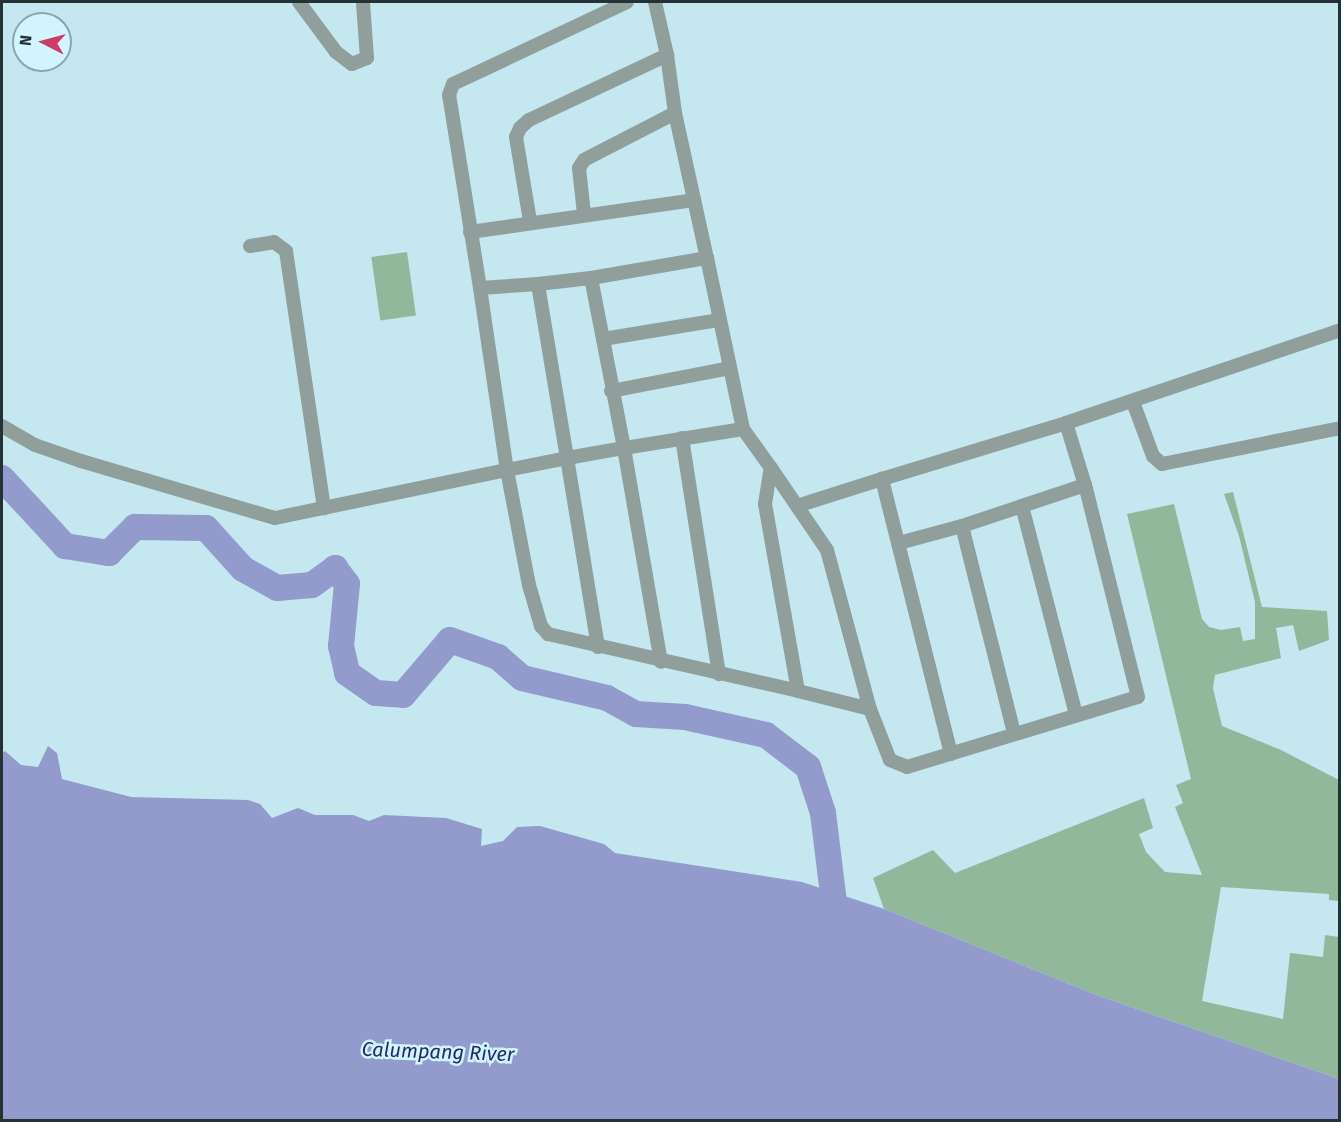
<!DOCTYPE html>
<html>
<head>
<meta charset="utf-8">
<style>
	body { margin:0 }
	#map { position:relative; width:1341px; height:1122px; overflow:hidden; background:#c4e7f0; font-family:"Fira Sans",sans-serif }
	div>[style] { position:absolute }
	.green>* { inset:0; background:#92b89c; transform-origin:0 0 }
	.water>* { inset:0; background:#929bcc }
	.river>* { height:26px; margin:-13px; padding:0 13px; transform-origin:13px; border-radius:13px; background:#929bcc }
	.street>* { height:14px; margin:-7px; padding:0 7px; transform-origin:7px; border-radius:7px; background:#909f9c }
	span { translate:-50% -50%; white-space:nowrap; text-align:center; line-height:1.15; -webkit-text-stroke:5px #d1f4fd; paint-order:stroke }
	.water-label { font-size:20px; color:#262a65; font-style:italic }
	.frame { position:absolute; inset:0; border:3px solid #243135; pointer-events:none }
	.north { position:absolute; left:12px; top:12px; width:60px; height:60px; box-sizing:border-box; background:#d1f4fd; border:2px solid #8ca6ad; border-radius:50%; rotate:276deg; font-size:16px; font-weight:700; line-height:24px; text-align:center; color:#243135 }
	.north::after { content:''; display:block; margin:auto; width:21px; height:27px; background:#cc3d65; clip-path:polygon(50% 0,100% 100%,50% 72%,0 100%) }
</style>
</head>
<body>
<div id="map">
	<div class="green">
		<i style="left:407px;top:252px;width:64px;height:36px;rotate:82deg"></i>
		<i style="clip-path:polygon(1233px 492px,1262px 607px,1327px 611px,1329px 640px,1299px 651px,1293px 625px,1276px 628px,1281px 658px,1215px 675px,1213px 688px,1222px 726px,1281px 750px,1339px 780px,1339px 901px,1329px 900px,1329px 894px,1221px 887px,1202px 1001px,1283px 1019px,1290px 953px,1323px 957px,1325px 935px,1339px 937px,1339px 1079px,1099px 996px,884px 909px,873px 878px,933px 850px,955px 873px,1144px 798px,1153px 828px,1139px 834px,1146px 852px,1165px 872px,1202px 875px,1175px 807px,1183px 803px,1176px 785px,1191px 779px,1127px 514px,1174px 504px,1202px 619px,1209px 627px,1221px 630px,1240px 627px,1243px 641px,1255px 639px,1255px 602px,1239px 536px,1224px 494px)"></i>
	</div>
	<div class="water">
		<i style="clip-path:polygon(48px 746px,57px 753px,62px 779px,131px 797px,248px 800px,260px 804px,272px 818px,298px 808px,315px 815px,353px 815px,369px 821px,384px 815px,446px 818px,482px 829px,481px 846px,503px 841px,517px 827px,540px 826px,604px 844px,615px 853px,802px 882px,884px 909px,1099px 996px,1339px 1079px,1339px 1120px,2px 1120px,2px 753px,5px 751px,21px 765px,38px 767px)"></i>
	</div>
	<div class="river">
		<i style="left:2px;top:478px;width:93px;rotate:47.2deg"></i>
		<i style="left:65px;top:546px;width:45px;rotate:9deg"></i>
		<i style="left:109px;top:553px;width:37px;rotate:-45deg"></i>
		<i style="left:135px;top:527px;width:71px;rotate:0.8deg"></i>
		<i style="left:206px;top:528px;width:55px;rotate:47.9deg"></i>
		<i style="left:243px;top:569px;width:39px;rotate:29deg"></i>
		<i style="left:277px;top:588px;width:35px;rotate:-5deg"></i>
		<i style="left:312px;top:585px;width:29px;rotate:-36deg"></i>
		<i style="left:335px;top:568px;width:20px;rotate:53deg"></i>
		<i style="left:347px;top:584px;width:62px;rotate:95.5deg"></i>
		<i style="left:341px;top:646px;width:28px;rotate:77deg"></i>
		<i style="left:347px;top:673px;width:35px;rotate:35deg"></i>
		<i style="left:376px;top:693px;width:27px;rotate:4deg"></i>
		<i style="left:403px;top:695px;width:72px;rotate:-49.5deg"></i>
		<i style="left:450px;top:640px;width:51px;rotate:19.5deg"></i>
		<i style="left:498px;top:657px;width:32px;rotate:41deg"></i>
		<i style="left:522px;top:678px;width:87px;rotate:13.2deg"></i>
		<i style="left:607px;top:698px;width:33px;rotate:29deg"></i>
		<i style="left:636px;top:714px;width:49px;rotate:3.5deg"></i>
		<i style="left:685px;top:717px;width:83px;rotate:12.5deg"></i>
		<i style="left:766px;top:735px;width:53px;rotate:37.3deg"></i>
		<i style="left:808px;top:767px;width:48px;rotate:71.9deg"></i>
		<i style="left:823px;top:813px;width:115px;rotate:83deg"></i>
	</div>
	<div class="street">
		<i style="left:299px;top:2px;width:62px;rotate:53.5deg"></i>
		<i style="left:336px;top:52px;width:20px;rotate:37deg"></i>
		<i style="left:352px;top:64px;width:16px;rotate:-22deg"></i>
		<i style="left:367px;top:58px;width:56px;rotate:-94.1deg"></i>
		<i style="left:655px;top:2px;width:54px;rotate:77.2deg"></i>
		<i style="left:675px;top:113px;width:148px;rotate:77.6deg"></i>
		<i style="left:530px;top:221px;width:85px;rotate:-99.5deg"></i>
		<i style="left:516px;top:137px;width:10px;rotate:-66deg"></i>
		<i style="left:520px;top:128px;width:12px;rotate:-42deg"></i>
		<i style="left:529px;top:120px;width:153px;rotate:-25.2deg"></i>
		<i style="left:667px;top:55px;width:59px;rotate:82.1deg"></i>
		<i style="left:675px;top:113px;width:102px;rotate:152.7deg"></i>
		<i style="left:584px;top:160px;width:9px;rotate:122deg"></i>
		<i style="left:579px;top:168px;width:46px;rotate:83.8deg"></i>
		<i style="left:470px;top:232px;width:226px;rotate:-8.1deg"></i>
		<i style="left:250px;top:246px;width:24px;rotate:-9deg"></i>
		<i style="left:274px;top:242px;width:15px;rotate:37deg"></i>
		<i style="left:286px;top:251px;width:260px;rotate:81.6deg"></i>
		<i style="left:591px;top:278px;width:118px;rotate:-9.8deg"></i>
		<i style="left:707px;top:258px;width:175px;rotate:78.1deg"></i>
		<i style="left:743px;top:429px;width:121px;rotate:170.9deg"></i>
		<i style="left:624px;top:448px;width:217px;rotate:80.2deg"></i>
		<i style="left:538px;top:284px;width:53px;rotate:-6.5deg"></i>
		<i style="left:591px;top:278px;width:62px;rotate:78.9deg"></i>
		<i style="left:603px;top:339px;width:118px;rotate:-9.3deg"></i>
		<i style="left:480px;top:288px;width:195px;rotate:-99.1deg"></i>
		<i style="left:449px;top:95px;width:12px;rotate:-70deg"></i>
		<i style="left:453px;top:84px;width:192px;rotate:-25.2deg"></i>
		<i style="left:611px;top:391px;width:121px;rotate:-10.9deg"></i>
		<i style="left:1133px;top:402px;width:58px;rotate:69.7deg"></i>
		<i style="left:1153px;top:456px;width:12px;rotate:42deg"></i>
		<i style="left:1162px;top:464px;width:182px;rotate:-11.4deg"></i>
		<i style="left:1066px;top:423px;width:289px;rotate:-18.7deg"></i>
		<i style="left:2px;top:426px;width:38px;rotate:30deg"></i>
		<i style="left:35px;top:445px;width:49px;rotate:19.2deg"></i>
		<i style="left:81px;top:461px;width:202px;rotate:16.4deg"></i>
		<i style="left:275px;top:518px;width:237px;rotate:-11.7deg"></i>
		<i style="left:507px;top:470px;width:117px;rotate:79.2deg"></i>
		<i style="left:529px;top:585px;width:43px;rotate:73.7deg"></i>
		<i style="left:541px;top:626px;width:11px;rotate:49deg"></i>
		<i style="left:548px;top:634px;width:256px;rotate:12.8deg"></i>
		<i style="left:798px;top:691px;width:190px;rotate:-100deg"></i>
		<i style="left:765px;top:504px;width:36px;rotate:-81deg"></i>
		<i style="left:771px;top:468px;width:99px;rotate:55.7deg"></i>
		<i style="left:827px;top:550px;width:165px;rotate:74.9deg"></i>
		<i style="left:870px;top:709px;width:55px;rotate:68.6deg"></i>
		<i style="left:890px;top:760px;width:18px;rotate:22deg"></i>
		<i style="left:907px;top:767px;width:241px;rotate:-16.9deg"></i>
		<i style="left:1138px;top:697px;width:219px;rotate:-104deg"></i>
		<i style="left:743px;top:429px;width:48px;rotate:54.3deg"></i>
		<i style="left:682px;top:438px;width:239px;rotate:81.1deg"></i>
		<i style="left:800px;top:505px;width:86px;rotate:-17.6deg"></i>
		<i style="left:1022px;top:506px;width:216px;rotate:75.5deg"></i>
		<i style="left:899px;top:543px;width:65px;rotate:-15.1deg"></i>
		<i style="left:598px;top:647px;width:192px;rotate:-99.3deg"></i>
		<i style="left:567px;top:458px;width:176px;rotate:-99.5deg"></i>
		<i style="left:538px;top:284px;width:58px;rotate:176.1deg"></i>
		<i style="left:480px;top:288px;width:184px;rotate:81.6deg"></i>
		<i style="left:507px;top:470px;width:61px;rotate:-11.3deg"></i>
		<i style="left:567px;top:458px;width:58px;rotate:-10deg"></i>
		<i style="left:624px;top:448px;width:111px;rotate:-100.9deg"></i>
		<i style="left:798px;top:691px;width:74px;rotate:14deg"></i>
		<i style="left:951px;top:754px;width:284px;rotate:-104.1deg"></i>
		<i style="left:882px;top:479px;width:192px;rotate:-16.9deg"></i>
		<i style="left:1066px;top:423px;width:65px;rotate:73deg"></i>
		<i style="left:1085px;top:485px;width:130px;rotate:161.6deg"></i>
		<i style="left:962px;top:526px;width:213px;rotate:75.9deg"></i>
	</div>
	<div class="water-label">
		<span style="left:438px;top:1052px;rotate:2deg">Calumpang River</span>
	</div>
	<div class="frame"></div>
	<div class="north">N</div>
</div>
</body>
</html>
